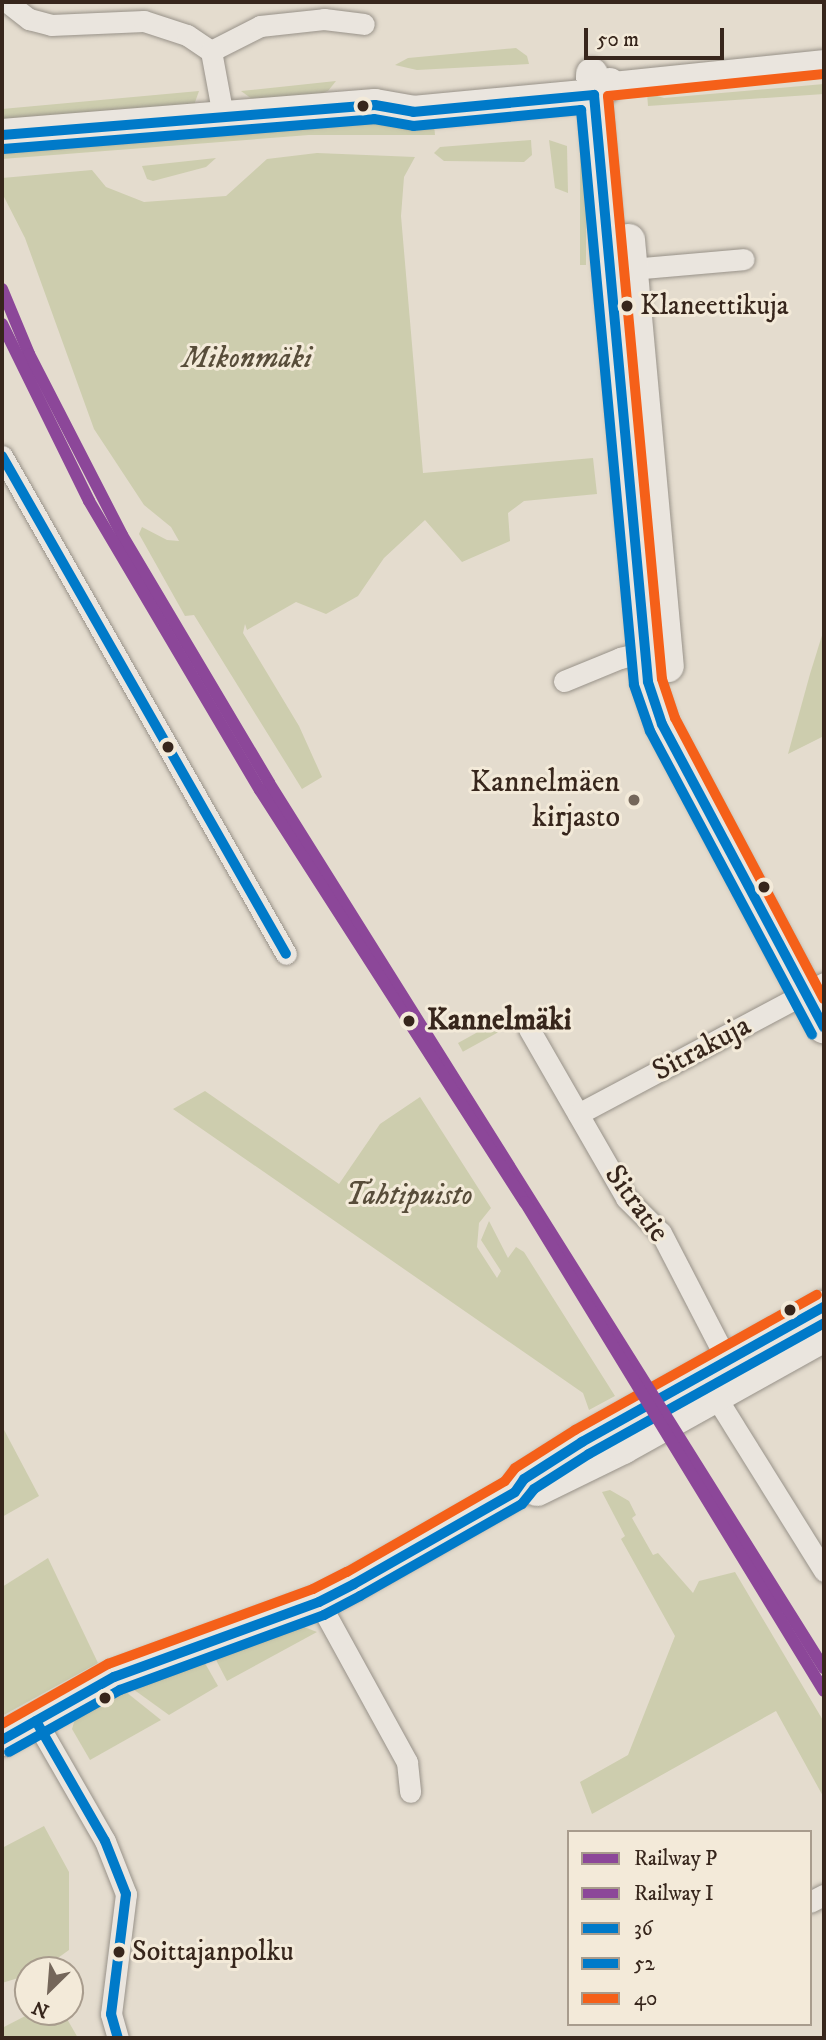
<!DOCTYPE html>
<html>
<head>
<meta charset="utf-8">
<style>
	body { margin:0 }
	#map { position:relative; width:826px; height:2040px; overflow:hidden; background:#e4dcce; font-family:"IM FELL DW Pica",serif }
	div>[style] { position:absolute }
	.green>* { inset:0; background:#cdcdae; transform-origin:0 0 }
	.roads { filter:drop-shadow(0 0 2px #989289) drop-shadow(0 0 2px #989289) }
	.street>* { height:21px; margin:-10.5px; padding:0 10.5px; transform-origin:10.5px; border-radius:10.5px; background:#eae5de }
	.secondary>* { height:32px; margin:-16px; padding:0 16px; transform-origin:16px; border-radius:16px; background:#eae5de }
	.bus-1>* { height:10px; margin:-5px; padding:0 5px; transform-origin:5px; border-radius:5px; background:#007ac9 }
	.bus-2>* { height:10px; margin:-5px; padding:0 5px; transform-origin:5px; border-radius:5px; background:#007ac9 }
	.bus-3>* { height:10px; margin:-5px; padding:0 5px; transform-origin:5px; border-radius:5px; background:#f56019 }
	.rail-1>* { height:12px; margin:-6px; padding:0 6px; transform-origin:6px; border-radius:6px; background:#8c4799 }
	.rail-2>* { height:12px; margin:-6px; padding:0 6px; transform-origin:6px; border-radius:6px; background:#8c4799 }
	.dots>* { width:19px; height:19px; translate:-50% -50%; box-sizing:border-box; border:4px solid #f3ead9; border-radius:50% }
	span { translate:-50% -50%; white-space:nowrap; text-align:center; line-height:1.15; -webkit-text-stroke:6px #f3ead9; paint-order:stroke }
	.bus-label { font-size:28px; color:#37261c }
	.left { translate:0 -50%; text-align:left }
	.park-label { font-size:30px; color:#584d3a; font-style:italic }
	.poi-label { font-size:30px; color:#37261c }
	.right { translate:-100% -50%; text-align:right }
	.stop-label { font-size:30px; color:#37261c; font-weight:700 }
	.street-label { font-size:30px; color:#37261c }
	.frame { position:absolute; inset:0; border:4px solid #37261c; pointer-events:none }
	.legend { position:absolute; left:567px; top:1830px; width:245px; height:196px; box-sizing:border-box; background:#f3ead9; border:2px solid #a89c8d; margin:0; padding:9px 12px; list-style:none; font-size:21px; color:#37261c }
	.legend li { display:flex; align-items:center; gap:14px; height:35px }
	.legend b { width:35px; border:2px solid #a89c8d }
	.north { position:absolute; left:14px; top:1956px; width:70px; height:70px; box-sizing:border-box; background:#f3ead9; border:2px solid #a89c8d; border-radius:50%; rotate:205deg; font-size:19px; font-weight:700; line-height:28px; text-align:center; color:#37261c }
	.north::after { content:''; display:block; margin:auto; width:24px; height:32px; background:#74665a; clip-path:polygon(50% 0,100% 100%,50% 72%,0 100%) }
	.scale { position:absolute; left:584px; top:28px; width:140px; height:32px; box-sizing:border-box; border:4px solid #37261c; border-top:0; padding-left:9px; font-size:21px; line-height:24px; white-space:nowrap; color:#37261c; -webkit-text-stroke:5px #f3ead9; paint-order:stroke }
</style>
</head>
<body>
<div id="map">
	<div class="green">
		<i style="clip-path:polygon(516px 48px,527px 56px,529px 64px,417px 70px,395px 65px,408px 58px)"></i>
		<i style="clip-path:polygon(336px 81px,328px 91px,314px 96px,252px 99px,241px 91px)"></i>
		<i style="clip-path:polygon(824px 84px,824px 94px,648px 106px,647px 93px,664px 98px)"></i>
		<i style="clip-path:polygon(199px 91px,194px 105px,2px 121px,2px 109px)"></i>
		<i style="clip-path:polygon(323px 122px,434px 124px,435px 135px,309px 135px,2px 159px,2px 151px)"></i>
		<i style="clip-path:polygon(531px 140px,532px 155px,524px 162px,444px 161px,434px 153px,440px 147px)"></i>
		<i style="clip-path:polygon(549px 140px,567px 146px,568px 193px,555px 188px)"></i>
		<i style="left:580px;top:149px;width:6px;height:116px"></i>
		<i style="clip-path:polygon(317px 153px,415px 157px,404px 177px,401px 216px,423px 473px,593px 458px,597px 494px,524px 501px,508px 513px,510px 541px,462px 562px,425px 520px,384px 558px,358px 596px,326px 614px,296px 602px,247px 630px,245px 624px,243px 633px,299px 726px,322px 777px,302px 789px,194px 615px,185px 616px,139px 534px,142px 527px,167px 540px,179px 541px,171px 527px,144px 505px,94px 429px,25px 238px,2px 193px,2px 178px,92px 170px,106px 187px,144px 202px,226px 196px,267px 159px)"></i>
		<i style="clip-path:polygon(216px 158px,206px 167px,153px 181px,147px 179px,142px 166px)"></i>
		<i style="clip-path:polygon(824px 629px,824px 736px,788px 754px,810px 674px)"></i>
		<i style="left:514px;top:1012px;width:10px;height:64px;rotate:61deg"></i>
		<i style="clip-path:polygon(205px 1091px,339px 1184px,380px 1124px,420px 1097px,491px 1208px,479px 1223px,477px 1247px,497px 1278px,501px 1271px,481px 1240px,489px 1221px,508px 1258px,516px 1247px,524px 1252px,615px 1396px,589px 1410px,583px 1393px,173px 1109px)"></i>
		<i style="clip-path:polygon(2px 1426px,39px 1496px,2px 1517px)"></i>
		<i style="clip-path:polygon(610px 1490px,629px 1501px,636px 1515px,632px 1518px,653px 1555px,658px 1553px,693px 1593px,699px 1581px,735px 1572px,824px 1722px,824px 1798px,776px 1711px,592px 1814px,580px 1782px,628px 1755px,675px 1636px,621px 1539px,625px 1536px,602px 1492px)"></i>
		<i style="clip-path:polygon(48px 1558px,98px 1663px,2px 1716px,2px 1587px)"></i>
		<i style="clip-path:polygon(304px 1627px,317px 1632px,227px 1681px,214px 1656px)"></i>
		<i style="clip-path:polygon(202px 1658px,218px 1686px,169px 1715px,133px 1689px)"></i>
		<i style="clip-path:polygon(126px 1692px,161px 1720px,90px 1760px,72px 1729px,75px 1719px)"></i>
		<i style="clip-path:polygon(44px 1826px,69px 1872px,69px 1950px,41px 1970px,28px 1970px,28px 1975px,2px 1983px,2px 1848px)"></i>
		<i style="clip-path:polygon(33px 2012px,63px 2012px,78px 2038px,2px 2038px,2px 2028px)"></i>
	</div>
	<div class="roads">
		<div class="street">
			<i style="left:7px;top:2px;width:28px;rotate:38deg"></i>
			<i style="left:29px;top:19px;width:23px;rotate:15deg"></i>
			<i style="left:51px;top:25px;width:93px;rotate:-2.5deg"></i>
			<i style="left:144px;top:21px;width:45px;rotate:18deg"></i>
			<i style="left:187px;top:35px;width:29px;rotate:34deg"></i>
			<i style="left:211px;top:51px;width:66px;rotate:79.5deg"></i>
			<i style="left:211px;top:51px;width:55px;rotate:-27deg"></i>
			<i style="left:260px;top:26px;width:64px;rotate:-6.2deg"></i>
			<i style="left:324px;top:19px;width:40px;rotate:7.1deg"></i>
			<i style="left:611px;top:82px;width:214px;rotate:-5.9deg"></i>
			<i style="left:619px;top:270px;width:125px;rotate:-5deg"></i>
			<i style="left:2px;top:456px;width:573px;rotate:60.3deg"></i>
			<i style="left:564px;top:681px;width:61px;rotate:-22.3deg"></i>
			<i style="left:620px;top:658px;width:37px;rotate:-14deg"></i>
			<i style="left:529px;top:1029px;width:195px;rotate:60.1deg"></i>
			<i style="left:626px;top:1198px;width:49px;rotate:45deg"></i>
			<i style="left:661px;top:1233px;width:154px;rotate:62.6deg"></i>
			<i style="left:578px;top:1114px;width:279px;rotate:-28deg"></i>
			<i style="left:709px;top:1386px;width:218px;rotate:58.1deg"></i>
			<i style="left:319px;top:1602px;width:183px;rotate:61.2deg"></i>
			<i style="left:407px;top:1762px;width:30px;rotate:84deg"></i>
			<i style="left:36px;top:1721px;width:138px;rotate:60.1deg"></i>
			<i style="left:105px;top:1841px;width:57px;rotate:68.4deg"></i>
			<i style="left:126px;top:1894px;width:121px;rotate:97.1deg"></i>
			<i style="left:111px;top:2014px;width:25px;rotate:74deg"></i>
			<i style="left:810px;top:1902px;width:16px;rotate:-27deg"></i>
		</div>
		<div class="secondary">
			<i style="left:592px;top:74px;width:611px;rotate:84.74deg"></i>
			<i style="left:648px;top:682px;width:44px;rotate:71.6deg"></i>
			<i style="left:662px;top:724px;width:344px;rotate:61.9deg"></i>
			<i style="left:2px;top:135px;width:374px;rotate:-4.6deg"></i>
			<i style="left:375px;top:105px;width:39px;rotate:10deg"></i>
			<i style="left:413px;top:112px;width:182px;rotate:-5.4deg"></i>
			<i style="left:594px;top:95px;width:19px;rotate:-35deg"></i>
			<i style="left:629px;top:240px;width:428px;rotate:84.8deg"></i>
			<i style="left:537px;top:1490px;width:96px;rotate:-26deg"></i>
			<i style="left:623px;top:1448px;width:230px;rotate:-29.1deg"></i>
			<i style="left:2px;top:1740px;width:129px;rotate:-29.4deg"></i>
			<i style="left:114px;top:1677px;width:218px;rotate:-20.1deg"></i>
			<i style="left:319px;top:1602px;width:39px;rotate:-27deg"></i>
			<i style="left:354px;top:1584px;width:185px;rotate:-29.7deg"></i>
			<i style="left:515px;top:1492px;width:16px;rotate:-55deg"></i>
			<i style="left:524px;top:1479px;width:69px;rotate:-32.5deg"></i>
			<i style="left:582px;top:1442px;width:277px;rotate:-29.2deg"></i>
		</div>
	</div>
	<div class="bus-1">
		<i style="left:2px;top:135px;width:374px;rotate:-4.6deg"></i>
		<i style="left:375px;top:105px;width:39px;rotate:10deg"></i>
		<i style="left:413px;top:112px;width:182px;rotate:-5.4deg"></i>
		<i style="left:594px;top:95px;width:589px;rotate:84.74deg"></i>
		<i style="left:648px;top:682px;width:44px;rotate:71.6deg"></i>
		<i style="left:662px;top:724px;width:344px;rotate:61.9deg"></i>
		<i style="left:2px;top:456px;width:573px;rotate:60.3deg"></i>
		<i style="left:36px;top:1721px;width:138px;rotate:60.1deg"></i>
		<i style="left:105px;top:1841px;width:57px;rotate:68.4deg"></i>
		<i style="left:126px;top:1894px;width:121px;rotate:97.1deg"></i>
		<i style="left:111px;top:2014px;width:25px;rotate:74deg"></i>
		<i style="left:2px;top:1740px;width:129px;rotate:-29.4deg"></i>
		<i style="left:114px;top:1677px;width:218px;rotate:-20.1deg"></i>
		<i style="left:319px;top:1602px;width:39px;rotate:-27deg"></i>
		<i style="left:354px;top:1584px;width:185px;rotate:-29.7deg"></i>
		<i style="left:515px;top:1492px;width:16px;rotate:-55deg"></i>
		<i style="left:524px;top:1479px;width:69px;rotate:-32.5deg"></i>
		<i style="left:582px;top:1442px;width:277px;rotate:-29.2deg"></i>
	</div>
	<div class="bus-2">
		<i style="left:3px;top:149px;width:372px;rotate:-4.6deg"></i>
		<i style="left:374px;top:119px;width:40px;rotate:10deg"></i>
		<i style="left:413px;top:126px;width:169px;rotate:-5.4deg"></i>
		<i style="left:581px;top:110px;width:577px;rotate:84.73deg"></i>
		<i style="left:634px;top:685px;width:49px;rotate:70.8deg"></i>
		<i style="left:650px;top:731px;width:344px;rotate:61.9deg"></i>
		<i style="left:9px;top:1752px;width:127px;rotate:-29.2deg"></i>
		<i style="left:120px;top:1690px;width:217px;rotate:-20.2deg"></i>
		<i style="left:324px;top:1615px;width:41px;rotate:-27.8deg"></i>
		<i style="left:360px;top:1596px;width:186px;rotate:-29.6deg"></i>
		<i style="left:522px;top:1504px;width:19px;rotate:-51deg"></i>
		<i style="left:534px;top:1489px;width:65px;rotate:-32.5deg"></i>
		<i style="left:589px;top:1454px;width:269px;rotate:-29.1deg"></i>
	</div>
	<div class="bus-3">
		<i style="left:824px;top:74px;width:217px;rotate:174.2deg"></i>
		<i style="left:608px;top:96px;width:585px;rotate:84.71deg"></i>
		<i style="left:662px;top:679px;width:41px;rotate:71.6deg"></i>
		<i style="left:675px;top:718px;width:318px;rotate:62.1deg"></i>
		<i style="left:2px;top:1724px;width:122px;rotate:-29.5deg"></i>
		<i style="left:108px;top:1664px;width:218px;rotate:-20.1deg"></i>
		<i style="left:313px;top:1589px;width:38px;rotate:-27deg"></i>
		<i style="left:347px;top:1572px;width:182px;rotate:-29.9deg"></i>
		<i style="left:505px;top:1481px;width:16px;rotate:-52deg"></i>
		<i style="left:515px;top:1468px;width:71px;rotate:-32.3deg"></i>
		<i style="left:575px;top:1430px;width:277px;rotate:-29.2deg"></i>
	</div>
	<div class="rail-1">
		<i style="left:2px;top:289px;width:70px;rotate:67.4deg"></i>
		<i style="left:29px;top:354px;width:203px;rotate:62.8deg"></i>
		<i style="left:122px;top:535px;width:288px;rotate:59.3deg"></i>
		<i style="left:269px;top:783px;width:1045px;rotate:57.91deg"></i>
	</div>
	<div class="rail-2">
		<i style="left:2px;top:324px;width:197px;rotate:63.8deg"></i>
		<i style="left:89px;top:501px;width:336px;rotate:59.4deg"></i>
		<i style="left:260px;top:790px;width:490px;rotate:57.3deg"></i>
		<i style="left:525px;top:1202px;width:573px;rotate:58.56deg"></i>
	</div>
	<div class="dots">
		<i style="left:363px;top:106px;background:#37261c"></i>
		<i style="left:627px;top:306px;background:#37261c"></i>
		<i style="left:168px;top:747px;background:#37261c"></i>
		<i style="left:634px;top:800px;background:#74665a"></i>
		<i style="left:764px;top:887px;background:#37261c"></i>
		<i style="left:409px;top:1021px;background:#37261c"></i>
		<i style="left:790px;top:1310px;background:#37261c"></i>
		<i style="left:105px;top:1698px;background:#37261c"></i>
		<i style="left:119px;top:1952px;background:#37261c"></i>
	</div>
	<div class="bus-label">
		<span class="left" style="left:640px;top:306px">Klaneettikuja</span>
		<span class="left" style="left:132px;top:1952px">Soittajanpolku</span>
	</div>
	<div class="park-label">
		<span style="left:247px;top:359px">Mikonmäki</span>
		<span style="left:409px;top:1196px">Tahtipuisto</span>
	</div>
	<div class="poi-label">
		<span class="right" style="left:620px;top:800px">Kannelmäen<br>kirjasto</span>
	</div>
	<div class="stop-label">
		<span class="left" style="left:427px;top:1021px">Kannelmäki</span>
	</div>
	<div class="street-label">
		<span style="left:702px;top:1049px;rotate:-28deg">Sitrakuja</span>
		<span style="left:636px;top:1204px;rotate:54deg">Sitratie</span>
	</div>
	<div class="frame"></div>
	<ul class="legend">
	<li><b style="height:9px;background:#8c4799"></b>Railway P</li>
	<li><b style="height:9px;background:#8c4799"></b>Railway I</li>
	<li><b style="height:9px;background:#007ac9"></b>36</li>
	<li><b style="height:9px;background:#007ac9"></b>52</li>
	<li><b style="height:9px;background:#f56019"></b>40</li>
	</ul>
	<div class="north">N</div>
	<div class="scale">50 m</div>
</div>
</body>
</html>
